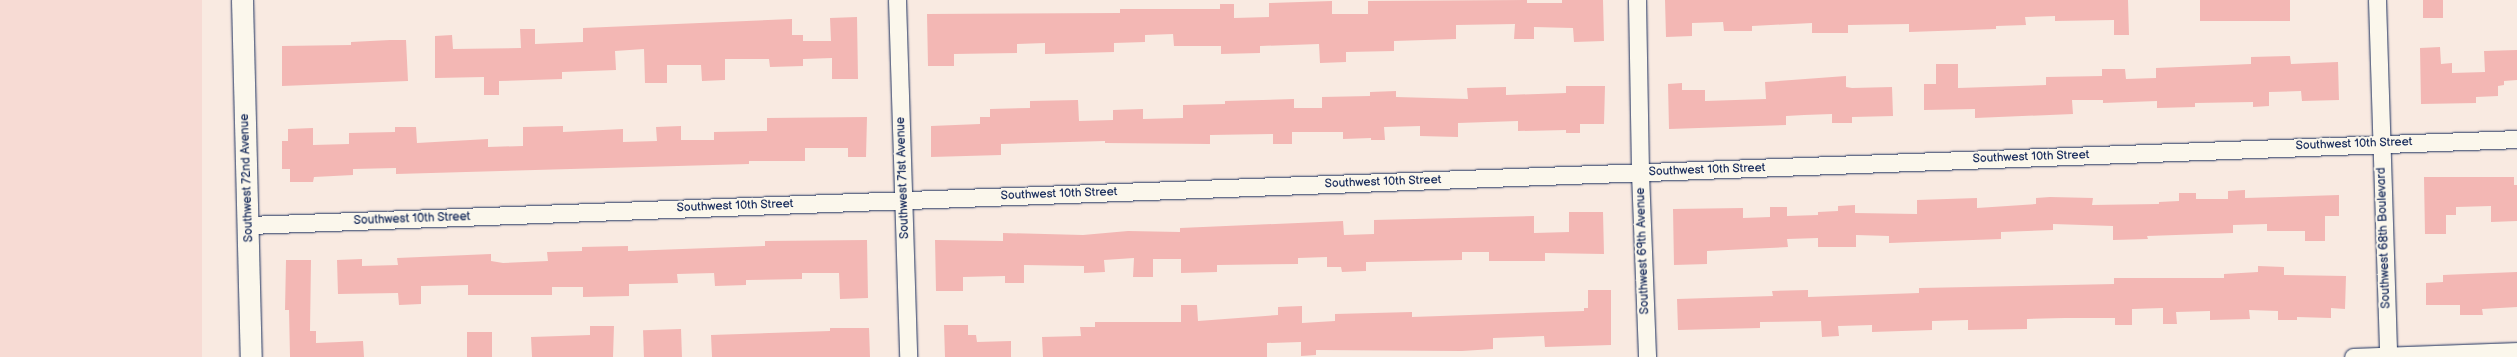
<!DOCTYPE html>
<html>
<head>
<meta charset="utf-8">
<style>
	body { margin:0 }
	#map { position:relative; width:2517px; height:357px; overflow:hidden; background:#f9eae1; font-family:"Balsamiq Sans",sans-serif }
	div>[style] { position:absolute }
	.built>* { inset:0; background:#f7dbd4; transform-origin:0 0 }
	.building>* { inset:0; background:#f3b7b4; transform-origin:0 0 }
	.roads { filter:drop-shadow(0 0 1px #1b2f5e) drop-shadow(0 0 1px #1b2f5e) }
	.minor>* { height:17px; margin:-8.5px; padding:0 8.5px; transform-origin:8.5px; border-radius:8.5px; background:#fbf7ec }
	.tertiary>* { height:21px; margin:-10.5px; padding:0 10.5px; transform-origin:10.5px; border-radius:10.5px; background:#fbf7ec }
	span { translate:-50% -50%; white-space:nowrap; text-align:center; line-height:1.15; -webkit-text-stroke:4px #fbf7ec; paint-order:stroke }
	.street-label { font-size:12px; color:#1b2f5e }
</style>
</head>
<body>
<div id="map">
	<div class="built">
		<i style="left:0;top:0;width:202px;height:357px"></i>
	</div>
	<div class="building">
		<i style="clip-path:polygon(1527px 0,1527px 3px,1562px 3px,1562px 0,1603px 0,1604px 41px,1574px 42px,1573px 28px,1534px 27px,1534px 39px,1514px 39px,1515px 24px,1456px 25px,1456px 39px,1394px 41px,1394px 51px,1346px 52px,1346px 62px,1320px 63px,1319px 44px,1260px 46px,1260px 53px,1221px 54px,1221px 46px,1174px 46px,1173px 34px,1145px 35px,1145px 42px,1114px 43px,1114px 52px,1045px 54px,1045px 43px,1017px 44px,1017px 53px,954px 54px,954px 66px,928px 66px,927px 14px,1120px 13px,1120px 9px,1220px 9px,1220px 4px,1234px 4px,1234px 18px,1269px 17px,1269px 3px,1332px 1px,1332px 14px,1368px 14px,1368px 1px)"></i>
		<i style="clip-path:polygon(1665px 0,2128px 0,2129px 35px,2114px 35px,2114px 20px,2055px 21px,2055px 16px,2025px 17px,2026px 25px,1996px 26px,1996px 29px,1909px 32px,1909px 24px,1848px 25px,1848px 33px,1812px 33px,1812px 23px,1752px 26px,1752px 31px,1724px 31px,1723px 22px,1692px 23px,1692px 36px,1666px 37px)"></i>
		<i style="left:2200px;top:0;width:90px;height:21px"></i>
		<i style="left:2423px;top:0;width:20px;height:18px"></i>
		<i style="clip-path:polygon(857px 17px,858px 79px,832px 79px,832px 58px,803px 59px,803px 66px,770px 67px,769px 59px,725px 59px,725px 80px,702px 81px,701px 65px,667px 65px,667px 83px,645px 83px,644px 49px,615px 51px,616px 70px,562px 72px,562px 79px,499px 81px,499px 95px,484px 95px,484px 77px,435px 78px,435px 36px,452px 35px,453px 49px,521px 48px,520px 29px,535px 29px,535px 44px,583px 42px,583px 28px,792px 19px,792px 35px,803px 35px,803px 41px,831px 41px,830px 18px)"></i>
		<i style="clip-path:polygon(390px 40px,406px 40px,408px 81px,282px 86px,282px 46px,351px 45px,351px 42px)"></i>
		<i style="clip-path:polygon(2440px 47px,2441px 64px,2452px 63px,2452px 73px,2485px 72px,2484px 51px,2517px 50px,2517px 80px,2504px 81px,2504px 85px,2498px 86px,2498px 96px,2476px 97px,2476px 103px,2421px 104px,2420px 48px)"></i>
		<i style="clip-path:polygon(2290px 56px,2291px 64px,2338px 62px,2339px 100px,2302px 101px,2301px 91px,2269px 92px,2269px 106px,2253px 107px,2253px 102px,2195px 103px,2195px 107px,2157px 108px,2157px 101px,2103px 103px,2103px 100px,2072px 100px,2073px 114px,1975px 118px,1975px 109px,1924px 110px,1924px 84px,1936px 84px,1936px 64px,1958px 64px,1958px 88px,2046px 85px,2046px 77px,2102px 76px,2102px 69px,2125px 69px,2126px 79px,2156px 78px,2156px 68px,2251px 64px,2251px 57px)"></i>
		<i style="clip-path:polygon(1846px 76px,1846px 87px,1852px 88px,1892px 87px,1893px 116px,1852px 117px,1852px 123px,1832px 123px,1832px 114px,1804px 115px,1786px 116px,1786px 125px,1669px 129px,1668px 84px,1682px 83px,1682px 90px,1705px 90px,1705px 101px,1766px 99px,1765px 82px)"></i>
		<i style="clip-path:polygon(1566px 86px,1605px 86px,1604px 124px,1580px 124px,1580px 133px,1566px 133px,1566px 130px,1518px 131px,1518px 121px,1458px 123px,1458px 137px,1420px 136px,1420px 126px,1384px 127px,1385px 140px,1371px 140px,1371px 138px,1343px 139px,1343px 132px,1292px 132px,1292px 144px,1273px 144px,1273px 134px,1210px 135px,1210px 144px,1105px 143px,1105px 141px,1001px 144px,1001px 155px,931px 157px,931px 126px,980px 124px,980px 117px,990px 117px,990px 109px,1030px 108px,1030px 101px,1078px 100px,1079px 121px,1113px 120px,1113px 110px,1143px 109px,1143px 119px,1183px 118px,1183px 105px,1225px 104px,1225px 101px,1294px 99px,1294px 108px,1322px 108px,1322px 97px,1370px 96px,1370px 92px,1396px 91px,1396px 97px,1468px 99px,1467px 88px,1506px 87px,1506px 95px,1566px 93px)"></i>
		<i style="clip-path:polygon(867px 117px,866px 157px,848px 157px,848px 148px,805px 148px,805px 161px,749px 161px,749px 164px,396px 174px,396px 168px,353px 169px,353px 175px,314px 177px,313px 182px,290px 182px,290px 169px,282px 169px,282px 141px,288px 141px,288px 129px,313px 128px,313px 145px,349px 144px,349px 133px,395px 132px,395px 127px,416px 127px,417px 143px,488px 139px,488px 147px,523px 146px,523px 127px,563px 126px,563px 132px,623px 129px,623px 142px,657px 141px,656px 127px,681px 126px,681px 140px,714px 140px,714px 132px,767px 131px,767px 118px)"></i>
		<i style="clip-path:polygon(2424px 177px,2514px 177px,2514px 185px,2517px 185px,2517px 221px,2491px 222px,2491px 206px,2456px 207px,2456px 215px,2446px 215px,2446px 234px,2425px 234px)"></i>
		<i style="clip-path:polygon(2245px 190px,2245px 198px,2339px 195px,2339px 216px,2325px 216px,2325px 241px,2305px 241px,2305px 231px,2267px 231px,2267px 224px,2233px 225px,2233px 233px,2147px 236px,2148px 239px,2113px 240px,2113px 226px,2053px 224px,2053px 230px,2001px 232px,2001px 239px,1889px 243px,1889px 236px,1856px 235px,1856px 247px,1818px 247px,1818px 238px,1787px 239px,1788px 247px,1707px 251px,1707px 264px,1674px 265px,1673px 209px,1743px 208px,1743px 218px,1770px 217px,1770px 207px,1787px 207px,1787px 216px,1818px 215px,1818px 212px,1838px 211px,1838px 206px,1855px 205px,1855px 213px,1917px 214px,1917px 200px,1977px 198px,1977px 208px,2036px 204px,2036px 198px,2050px 197px,2093px 198px,2092px 205px,2159px 204px,2159px 202px,2179px 201px,2179px 193px,2196px 193px,2196px 199px,2228px 199px,2228px 191px)"></i>
		<i style="clip-path:polygon(1569px 212px,1603px 212px,1604px 254px,1545px 253px,1545px 261px,1489px 261px,1489px 252px,1462px 252px,1462px 260px,1366px 262px,1366px 271px,1342px 272px,1341px 267px,1327px 267px,1327px 257px,1298px 258px,1298px 264px,1217px 265px,1217px 272px,1181px 273px,1181px 259px,1153px 259px,1153px 277px,1133px 277px,1134px 258px,1104px 260px,1105px 272px,1084px 273px,1084px 266px,1024px 265px,1024px 283px,1005px 283px,1005px 276px,963px 277px,963px 291px,936px 291px,935px 240px,1003px 241px,1003px 233px,1083px 235px,1128px 231px,1180px 232px,1180px 228px,1343px 221px,1344px 235px,1374px 234px,1374px 220px,1534px 216px,1534px 233px,1569px 232px)"></i>
		<i style="clip-path:polygon(867px 240px,868px 298px,840px 299px,839px 273px,802px 273px,802px 279px,746px 280px,746px 285px,715px 286px,714px 273px,677px 274px,678px 283px,629px 284px,629px 296px,583px 297px,583px 287px,552px 287px,552px 295px,468px 295px,468px 285px,421px 286px,421px 304px,399px 305px,398px 293px,338px 294px,337px 260px,362px 259px,362px 266px,398px 265px,397px 258px,491px 254px,491px 261px,503px 263px,548px 261px,547px 252px,582px 251px,582px 247px,628px 246px,628px 251px,765px 246px,765px 241px)"></i>
		<i style="clip-path:polygon(286px 260px,311px 260px,310px 331px,316px 331px,316px 343px,363px 341px,364px 357px,290px 357px,289px 310px,285px 310px)"></i>
		<i style="clip-path:polygon(2258px 266px,2284px 267px,2284px 275px,2346px 276px,2345px 309px,2331px 308px,2331px 318px,2297px 317px,2297px 320px,2278px 320px,2278px 311px,2249px 310px,2250px 319px,2210px 320px,2210px 311px,2176px 312px,2177px 324px,2163px 324px,2163px 308px,2132px 309px,2132px 325px,2115px 325px,2115px 318px,2065px 318px,2027px 319px,2027px 329px,1968px 330px,1968px 320px,1932px 321px,1932px 330px,1872px 332px,1872px 325px,1838px 326px,1839px 336px,1822px 337px,1821px 321px,1760px 322px,1760px 328px,1678px 330px,1677px 299px,1773px 296px,1772px 291px,1808px 290px,1808px 297px,1919px 293px,1919px 288px,2114px 284px,2114px 278px,2224px 278px,2224px 274px,2258px 272px)"></i>
		<i style="clip-path:polygon(2517px 272px,2517px 307px,2482px 309px,2483px 315px,2460px 315px,2460px 305px,2426px 305px,2426px 283px,2443px 282px,2443px 275px)"></i>
		<i style="clip-path:polygon(1588px 290px,1611px 290px,1611px 345px,1545px 347px,1544px 336px,1493px 338px,1493px 349px,1462px 351px,1316px 350px,1316px 355px,1301px 356px,1301px 342px,1267px 343px,1267px 357px,1043px 357px,1042px 337px,1081px 336px,1080px 327px,1095px 327px,1095px 322px,1181px 322px,1181px 305px,1197px 305px,1198px 321px,1278px 315px,1278px 307px,1302px 306px,1302px 323px,1335px 321px,1335px 314px,1412px 312px,1412px 317px,1584px 311px,1584px 308px,1588px 308px)"></i>
		<i style="clip-path:polygon(944px 325px,968px 325px,968px 335px,976px 335px,977px 342px,1011px 341px,1011px 357px,945px 357px)"></i>
		<i style="clip-path:polygon(590px 326px,614px 326px,613px 357px,532px 357px,531px 337px,590px 335px)"></i>
		<i style="clip-path:polygon(830px 328px,869px 328px,870px 357px,712px 357px,711px 335px,830px 331px)"></i>
		<i style="left:681px;top:329px;width:28px;height:38px;rotate:88deg"></i>
		<i style="left:492px;top:332px;width:25px;height:25px;rotate:90deg"></i>
	</div>
	<div class="roads">
		<div class="minor">
			<i style="left:897px;top:0;width:357px;rotate:88.2deg"></i>
			<i style="left:1637px;top:0;width:173px;rotate:89deg"></i>
			<i style="left:1640px;top:173px;width:184px;rotate:87.8deg"></i>
			<i style="left:2377px;top:0;width:357px;rotate:88.2deg"></i>
			<i style="left:249px;top:225px;width:2270px;rotate:-2.17deg"></i>
			<i style="left:2353px;top:357px;width:164px;rotate:-2.1deg"></i>
		</div>
		<div class="tertiary">
			<i style="left:242px;top:0;width:357px;rotate:88.6deg"></i>
		</div>
	</div>
	<div class="street-label">
		<span style="left:2354px;top:144px;rotate:-2deg">Southwest 10th Street</span>
		<span style="left:2031px;top:157px;rotate:-2deg">Southwest 10th Street</span>
		<span style="left:1707px;top:170px;rotate:-2deg">Southwest 10th Street</span>
		<span style="left:247px;top:178px;rotate:-92deg">Southwest 72nd Avenue</span>
		<span style="left:903px;top:178px;rotate:-92deg">Southwest 71st Avenue</span>
		<span style="left:1383px;top:182px;rotate:-2deg">Southwest 10th Street</span>
		<span style="left:1059px;top:194px;rotate:-2deg">Southwest 10th Street</span>
		<span style="left:735px;top:206px;rotate:-2deg">Southwest 10th Street</span>
		<span style="left:412px;top:219px;rotate:-2deg">Southwest 10th Street</span>
		<span style="left:2384px;top:238px;rotate:-92deg">Southwest 68th Boulevard</span>
		<span style="left:1643px;top:251px;rotate:-92deg">Southwest 69th Avenue</span>
	</div>
</div>
</body>
</html>
